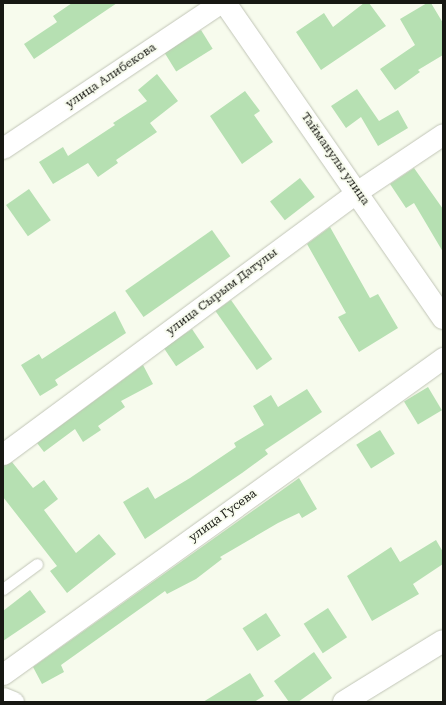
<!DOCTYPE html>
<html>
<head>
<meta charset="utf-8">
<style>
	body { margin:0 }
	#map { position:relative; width:446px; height:705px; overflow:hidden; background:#f7fbed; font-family:"Roboto Serif",serif }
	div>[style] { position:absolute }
	.building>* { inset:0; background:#b6e0b2; transform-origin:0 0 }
	.roads { filter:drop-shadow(0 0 1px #c1c5b7) drop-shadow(0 0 1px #c1c5b7) }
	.lane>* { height:11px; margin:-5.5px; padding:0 5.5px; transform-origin:5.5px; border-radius:5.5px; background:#fff }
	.street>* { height:21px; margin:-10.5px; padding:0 10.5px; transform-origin:10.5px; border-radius:10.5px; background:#fff }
	.secondary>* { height:22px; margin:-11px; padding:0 11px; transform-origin:11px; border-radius:11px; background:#fff }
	span { translate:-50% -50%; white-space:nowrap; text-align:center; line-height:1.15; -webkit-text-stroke:3.5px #f7fbed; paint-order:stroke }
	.street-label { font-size:12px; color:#171813 }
	.frame { position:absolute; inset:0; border:4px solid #171813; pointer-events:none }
</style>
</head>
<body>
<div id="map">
	<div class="building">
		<i style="clip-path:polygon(72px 3px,117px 3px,34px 59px,24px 44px,57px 22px,53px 16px)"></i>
		<i style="clip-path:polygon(364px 3px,369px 3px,386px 26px,321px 70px,296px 32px,324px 13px,333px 27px)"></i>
		<i style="clip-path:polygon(427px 3px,431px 3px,443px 23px,443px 55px,418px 70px,420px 72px,395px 90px,380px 69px,415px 45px,400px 19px)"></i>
		<i style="left:201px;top:30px;width:22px;height:43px;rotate:58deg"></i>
		<i style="clip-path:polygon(157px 74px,178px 101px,150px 123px,157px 132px,116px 160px,118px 163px,98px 177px,88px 163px,53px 184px,39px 162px,63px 147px,68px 156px,115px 125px,113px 123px,147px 101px,138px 90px)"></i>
		<i style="clip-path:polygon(357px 89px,379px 121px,398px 110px,408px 128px,378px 146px,361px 117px,346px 128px,331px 106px)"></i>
		<i style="clip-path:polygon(245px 91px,260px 111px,254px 115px,273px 142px,242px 164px,210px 116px)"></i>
		<i style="clip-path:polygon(414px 168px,443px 209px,443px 252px,414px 203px,406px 208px,390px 184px)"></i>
		<i style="left:300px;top:178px;width:24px;height:38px;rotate:52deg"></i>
		<i style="left:29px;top:189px;width:38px;height:28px;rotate:55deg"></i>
		<i style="clip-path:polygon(330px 227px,370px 298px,378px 294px,398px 328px,359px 352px,338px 317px,346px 313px,307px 244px)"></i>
		<i style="left:212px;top:230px;width:32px;height:106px;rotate:55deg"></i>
		<i style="left:231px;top:300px;width:72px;height:19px;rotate:55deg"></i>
		<i style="clip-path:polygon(115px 311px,126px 333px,55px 380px,58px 385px,40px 396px,21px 365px,39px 354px,42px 359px)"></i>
		<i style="left:192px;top:329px;width:22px;height:34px;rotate:56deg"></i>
		<i style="clip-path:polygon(143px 365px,153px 384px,121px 401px,125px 407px,98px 426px,101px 430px,83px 442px,75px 429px,44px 452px,37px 443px)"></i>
		<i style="left:428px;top:387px;width:27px;height:28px;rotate:59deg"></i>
		<i style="clip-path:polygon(307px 389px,322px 412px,265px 450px,268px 454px,242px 473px,145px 539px,123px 502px,148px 487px,155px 499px,190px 478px,236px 447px,234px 443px,264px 425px,253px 406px,271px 395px,278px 407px)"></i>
		<i style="left:380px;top:430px;width:28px;height:28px;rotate:58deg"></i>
		<i style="clip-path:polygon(12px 462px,33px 488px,44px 480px,58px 499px,44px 510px,76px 553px,99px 534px,116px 554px,67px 593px,50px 571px,57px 566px,3px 497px,3px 466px)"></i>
		<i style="clip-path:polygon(299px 478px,317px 509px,302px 518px,299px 513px,278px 523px,220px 557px,222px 559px,196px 579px,167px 594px,165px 591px,61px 665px,64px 672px,42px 684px,33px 667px)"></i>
		<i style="clip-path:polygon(436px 540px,443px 552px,443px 564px,413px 584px,419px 594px,372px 621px,347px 576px,391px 547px,400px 562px)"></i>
		<i style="clip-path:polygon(30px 590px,46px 612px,3px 641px,3px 611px)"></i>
		<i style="left:328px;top:608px;width:35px;height:29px;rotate:57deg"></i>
		<i style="left:266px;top:613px;width:27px;height:28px;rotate:57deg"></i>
		<i style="clip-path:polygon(314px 652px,332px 678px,298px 702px,289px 702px,274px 681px)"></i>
		<i style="clip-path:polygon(250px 673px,264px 696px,254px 702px,203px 702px)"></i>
	</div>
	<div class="roads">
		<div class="lane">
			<i style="left:3px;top:589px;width:42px;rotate:-36.3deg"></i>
		</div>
		<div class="street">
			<i style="left:3px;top:148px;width:261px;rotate:-33.8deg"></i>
			<i style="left:3px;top:454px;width:442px;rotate:-36.5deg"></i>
			<i style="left:358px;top:191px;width:102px;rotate:-33.8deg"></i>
			<i style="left:3px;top:674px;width:542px;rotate:-35.69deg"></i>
			<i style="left:3px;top:698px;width:11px;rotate:22deg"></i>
		</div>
		<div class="secondary">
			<i style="left:225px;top:3px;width:383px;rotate:55.3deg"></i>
			<i style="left:344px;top:702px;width:116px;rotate:-31.6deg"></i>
		</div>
	</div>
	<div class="street-label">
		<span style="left:111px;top:76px;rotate:-34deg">улица Алибекова</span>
		<span style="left:335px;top:159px;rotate:55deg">Тайманулы улица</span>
		<span style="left:222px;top:292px;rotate:-37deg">улица Сырым Датулы</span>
		<span style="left:223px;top:516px;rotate:-36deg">улица Гусева</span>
	</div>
	<div class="frame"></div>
</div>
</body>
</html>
